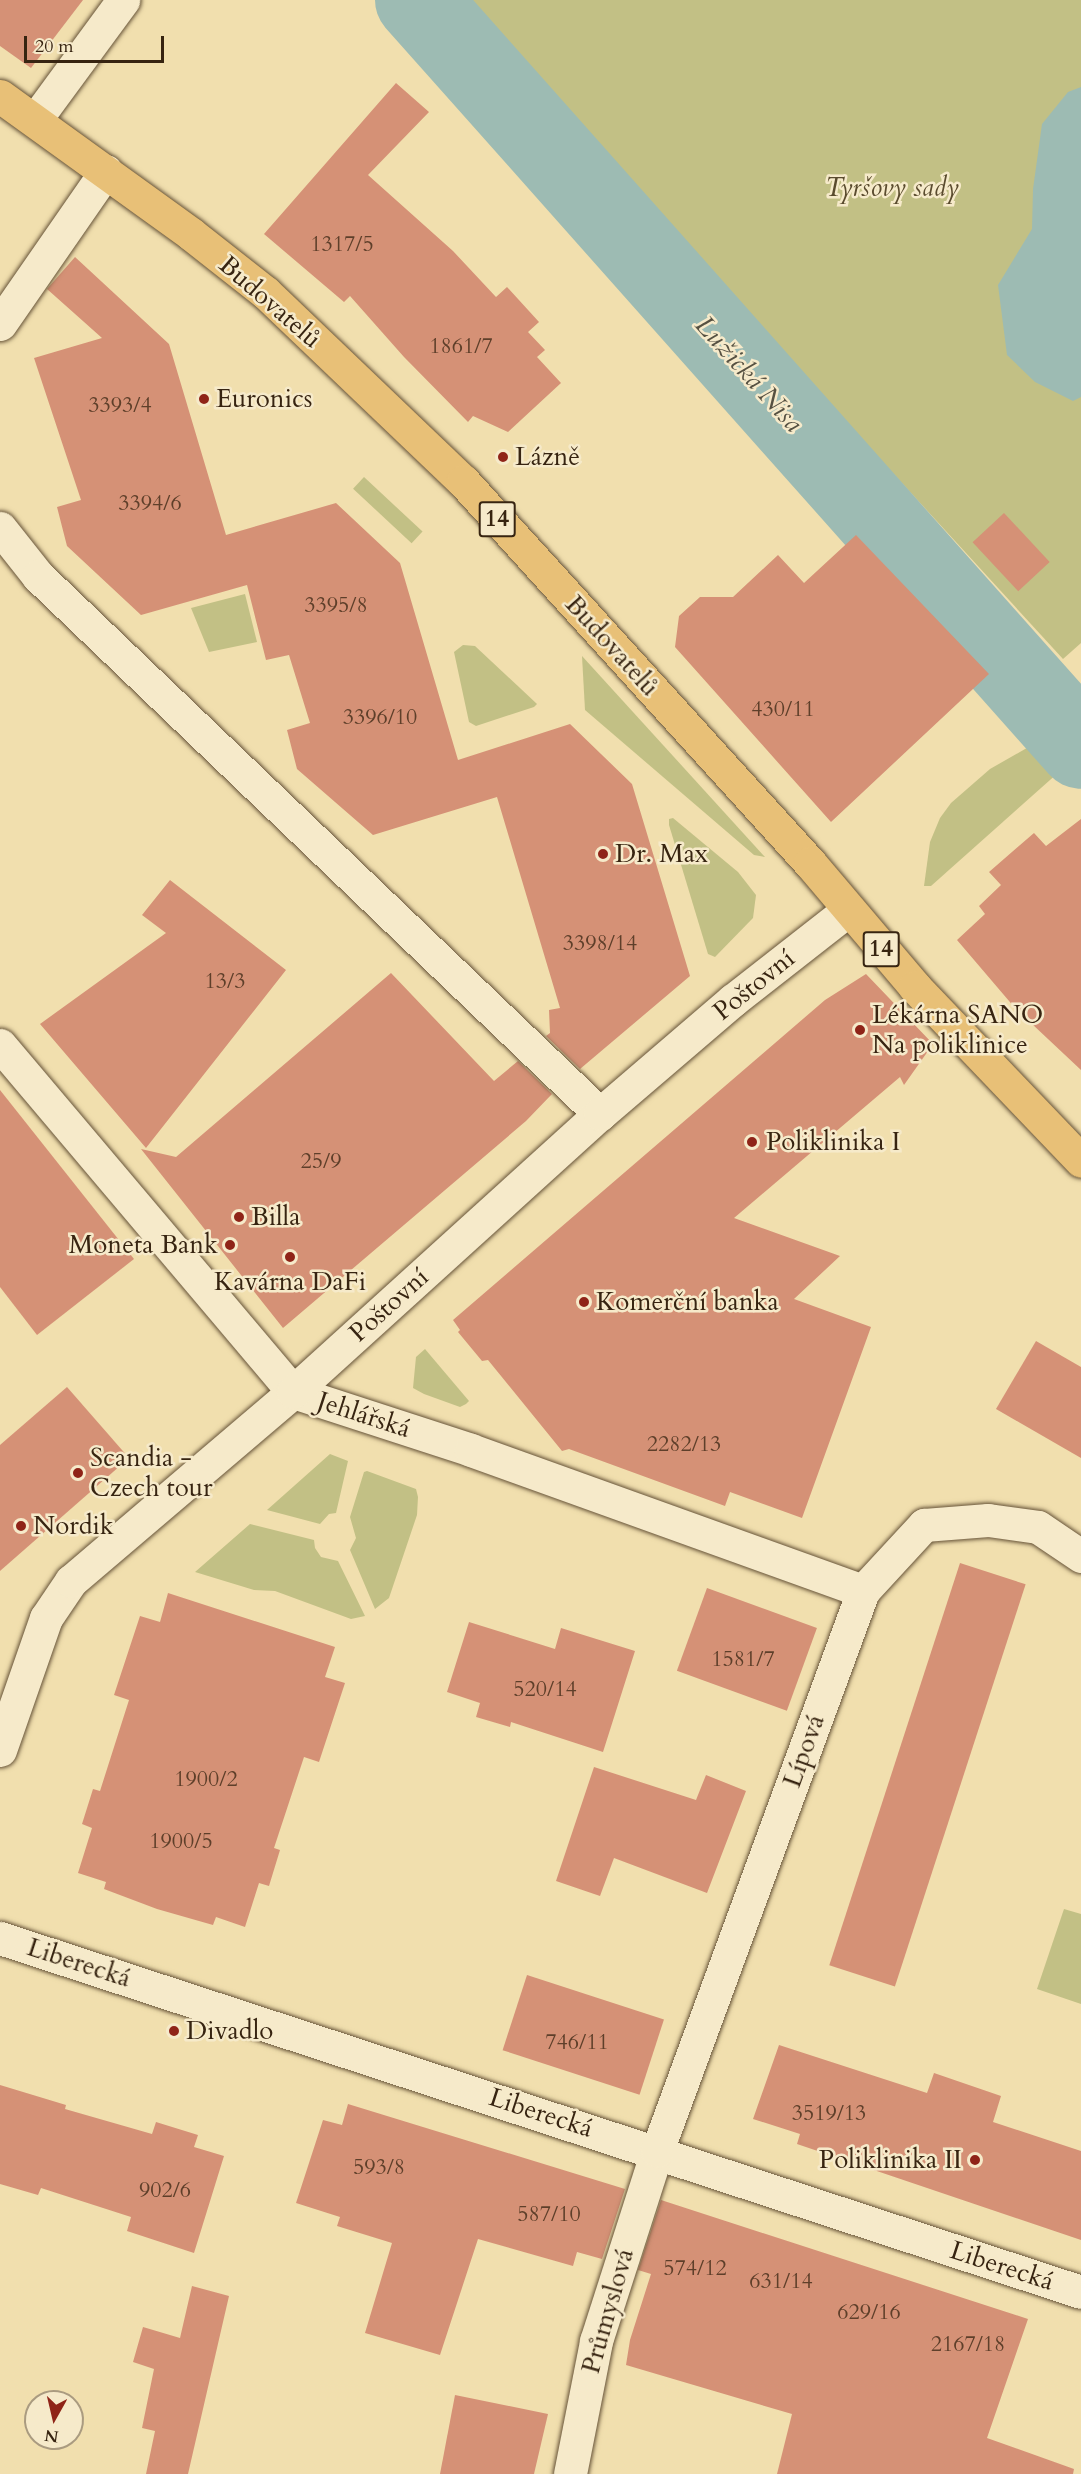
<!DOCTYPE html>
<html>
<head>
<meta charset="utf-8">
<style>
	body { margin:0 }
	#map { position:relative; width:1081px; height:2474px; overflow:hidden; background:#f1dfae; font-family:Cardo,serif }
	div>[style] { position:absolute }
	.green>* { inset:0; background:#c2c085; transform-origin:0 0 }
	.water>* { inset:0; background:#9dbbb3 }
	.river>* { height:84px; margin:-42px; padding:0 42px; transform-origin:42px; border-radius:42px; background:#9dbbb3 }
	.building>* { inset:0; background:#d59176; transform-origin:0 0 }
	.roads { filter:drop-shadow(0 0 2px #665338) drop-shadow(0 0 2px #665338) }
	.street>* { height:33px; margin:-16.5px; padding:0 16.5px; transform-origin:16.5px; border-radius:16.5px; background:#f6eaca }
	.primary>* { height:33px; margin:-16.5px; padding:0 16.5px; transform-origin:16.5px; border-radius:16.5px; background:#e8c077 }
	.dots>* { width:16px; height:16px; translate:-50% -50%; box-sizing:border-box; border:3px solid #f6eaca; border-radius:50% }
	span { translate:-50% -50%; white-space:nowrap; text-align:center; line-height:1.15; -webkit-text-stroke:5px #f6eaca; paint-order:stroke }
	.number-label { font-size:22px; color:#5e3f2a }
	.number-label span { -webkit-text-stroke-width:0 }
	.shield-label span { padding:2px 4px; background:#f6eaca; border:2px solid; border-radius:4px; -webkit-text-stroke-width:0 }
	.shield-label { font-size:24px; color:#372411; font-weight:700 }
	.park-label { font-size:26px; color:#5a4b2e; font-style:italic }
	.street-label { font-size:26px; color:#372411 }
	.poi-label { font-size:26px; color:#372411 }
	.left { translate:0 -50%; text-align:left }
	.right { translate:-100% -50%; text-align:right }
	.water-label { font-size:27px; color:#565142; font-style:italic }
	.north { position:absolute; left:24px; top:2390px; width:60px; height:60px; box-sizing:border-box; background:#f6eaca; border:2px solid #aa9b80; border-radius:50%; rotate:188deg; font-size:16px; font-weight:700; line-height:24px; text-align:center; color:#372411 }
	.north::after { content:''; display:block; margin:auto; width:21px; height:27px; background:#8f2418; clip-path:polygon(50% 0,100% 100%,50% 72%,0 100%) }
	.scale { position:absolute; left:24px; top:36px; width:140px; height:27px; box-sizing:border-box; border:3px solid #372411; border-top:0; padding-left:8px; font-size:18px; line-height:21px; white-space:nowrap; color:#372411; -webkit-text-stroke:4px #f6eaca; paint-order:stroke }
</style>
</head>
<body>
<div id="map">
	<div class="green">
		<i style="clip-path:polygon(472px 0,1081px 0,1081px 643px,1063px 659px,879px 458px)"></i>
		<i style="left:364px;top:477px;width:80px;height:16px;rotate:43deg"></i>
		<i style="clip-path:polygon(245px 594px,257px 642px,209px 652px,191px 608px)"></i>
		<i style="clip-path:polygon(463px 645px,475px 646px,537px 704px,534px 707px,476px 726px,469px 722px,454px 652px)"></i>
		<i style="clip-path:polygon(582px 656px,765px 857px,754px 855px,585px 710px)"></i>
		<i style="clip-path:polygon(1032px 745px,1059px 772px,931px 886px,924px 886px,930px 842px,940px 818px,951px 803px,990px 769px)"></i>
		<i style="clip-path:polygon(673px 818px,738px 872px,756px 895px,753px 918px,715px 957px,708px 954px,669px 825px,669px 819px)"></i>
		<i style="clip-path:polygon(425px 1349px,469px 1401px,466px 1404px,460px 1407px,424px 1394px,413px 1388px,416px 1357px)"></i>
		<i style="clip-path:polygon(330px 1454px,348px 1461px,336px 1513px,329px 1514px,320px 1524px,267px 1510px)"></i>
		<i style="clip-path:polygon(367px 1471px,416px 1489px,418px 1497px,417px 1515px,389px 1598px,375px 1609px,350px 1550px,356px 1538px,350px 1517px,364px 1472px)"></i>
		<i style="clip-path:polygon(250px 1524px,314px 1540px,315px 1548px,321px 1557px,338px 1561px,365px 1616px,351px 1619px,275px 1591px,254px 1590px,195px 1572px)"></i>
		<i style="clip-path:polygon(1064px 1909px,1081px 1914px,1081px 2004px,1037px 1989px)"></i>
	</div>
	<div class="water">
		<i style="clip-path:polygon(1081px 87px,1081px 397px,1073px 401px,1035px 382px,1007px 355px,998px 285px,1032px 229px,1033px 189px,1042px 124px,1068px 92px)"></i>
	</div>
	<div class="river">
		<i style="left:417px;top:0;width:999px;rotate:48.37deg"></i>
	</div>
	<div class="building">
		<i style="clip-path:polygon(0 0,83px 0,31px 68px,0 46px)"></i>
		<i style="clip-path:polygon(396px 83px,429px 112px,368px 175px,453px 251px,496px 297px,507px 287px,539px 322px,528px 332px,545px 350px,537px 357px,561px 383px,508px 432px,473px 416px,468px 422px,404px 357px,350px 296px,344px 302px,264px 234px)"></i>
		<i style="clip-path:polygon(75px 257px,169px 344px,226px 535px,336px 503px,400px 563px,458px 760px,570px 724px,632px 784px,690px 976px,580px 1069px,546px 1036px,550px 1033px,549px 1010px,560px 1008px,497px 797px,373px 835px,297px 769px,287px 730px,310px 723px,289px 655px,266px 660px,247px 585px,141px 615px,67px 546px,57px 507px,81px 500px,34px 358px,102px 338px,47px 289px)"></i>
		<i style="left:1004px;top:513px;width:67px;height:43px;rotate:47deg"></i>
		<i style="clip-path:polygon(856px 535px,989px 674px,831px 822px,675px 647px,679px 616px,700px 597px,733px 597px,778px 555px,804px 583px)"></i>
		<i style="clip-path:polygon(1081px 819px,1081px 1070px,1015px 1008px,957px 940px,985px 914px,979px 906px,1001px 885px,989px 872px,1034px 833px,1046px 846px)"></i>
		<i style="clip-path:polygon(170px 880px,286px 970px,146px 1148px,40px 1024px,166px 933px,142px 915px)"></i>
		<i style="clip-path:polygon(391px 973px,494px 1081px,518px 1061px,552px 1094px,526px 1121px,283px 1328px,141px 1149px,176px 1157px)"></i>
		<i style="clip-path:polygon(866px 974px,933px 1044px,904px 1085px,900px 1077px,734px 1218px,840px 1256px,794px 1299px,871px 1327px,802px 1518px,730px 1492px,725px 1506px,569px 1449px,562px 1451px,488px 1360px,482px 1361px,458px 1332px,460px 1330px,453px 1320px,825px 1000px)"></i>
		<i style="clip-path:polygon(0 1090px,134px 1259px,37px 1335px,0 1287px)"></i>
		<i style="clip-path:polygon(1036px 1341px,1081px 1367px,1081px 1458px,996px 1409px)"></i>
		<i style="clip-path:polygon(67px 1387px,129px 1458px,0 1571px,0 1445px)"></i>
		<i style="left:960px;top:1563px;width:69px;height:423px;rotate:18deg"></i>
		<i style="left:707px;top:1588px;width:117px;height:88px;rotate:20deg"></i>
		<i style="clip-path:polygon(168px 1593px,335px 1647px,325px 1677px,345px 1683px,319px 1762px,304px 1757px,274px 1848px,280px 1850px,269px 1886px,259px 1883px,245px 1927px,216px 1917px,213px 1925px,157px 1909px,104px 1889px,106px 1882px,78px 1873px,92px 1828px,82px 1824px,93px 1789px,100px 1791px,129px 1700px,114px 1695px,140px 1616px,160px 1622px)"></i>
		<i style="clip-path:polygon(469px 1622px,555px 1649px,561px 1628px,635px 1651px,603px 1752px,511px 1722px,510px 1727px,476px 1717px,480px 1703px,447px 1692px)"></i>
		<i style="clip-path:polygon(594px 1767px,696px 1800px,706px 1775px,746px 1791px,707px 1893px,614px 1858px,600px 1896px,556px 1881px)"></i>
		<i style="left:527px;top:1975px;width:144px;height:79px;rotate:18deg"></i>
		<i style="clip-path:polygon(779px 2045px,927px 2093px,934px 2073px,1001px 2096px,993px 2122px,1081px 2151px,1081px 2240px,797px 2144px,800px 2134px,753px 2119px)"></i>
		<i style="clip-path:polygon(0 2085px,66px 2105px,65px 2109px,152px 2134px,156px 2122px,198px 2135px,194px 2147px,224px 2156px,194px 2253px,127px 2231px,131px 2217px,41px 2188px,38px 2195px,0 2184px)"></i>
		<i style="clip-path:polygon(348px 2104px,625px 2189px,602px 2259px,577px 2252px,573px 2266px,478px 2239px,440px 2355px,365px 2333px,392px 2243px,337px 2226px,340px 2217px,296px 2203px,323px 2120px,342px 2125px)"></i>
		<i style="clip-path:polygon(661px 2200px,1028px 2319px,987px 2438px,1074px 2469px,1073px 2474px,777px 2474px,792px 2414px,626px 2365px,630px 2340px,651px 2274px,638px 2270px)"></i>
		<i style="clip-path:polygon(192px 2286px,229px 2296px,188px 2474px,146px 2474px,155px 2431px,142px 2428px,154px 2369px,133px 2362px,143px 2327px,180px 2338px)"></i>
		<i style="clip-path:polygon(455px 2395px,548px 2414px,534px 2474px,440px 2474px)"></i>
	</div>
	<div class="roads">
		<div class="street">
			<i style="left:35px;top:120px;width:149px;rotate:-53.7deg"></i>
			<i style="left:0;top:324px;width:186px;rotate:-55.3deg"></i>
			<i style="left:0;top:528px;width:61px;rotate:51.6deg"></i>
			<i style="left:38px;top:576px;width:778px;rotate:43.75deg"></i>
			<i style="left:0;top:1045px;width:454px;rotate:49.8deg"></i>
			<i style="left:293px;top:1392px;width:187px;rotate:18deg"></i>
			<i style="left:471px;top:1450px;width:417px;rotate:19.8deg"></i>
			<i style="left:0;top:1750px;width:140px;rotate:-70.8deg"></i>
			<i style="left:46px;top:1618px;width:45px;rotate:-56deg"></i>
			<i style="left:71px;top:1581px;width:292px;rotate:-40.4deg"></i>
			<i style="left:293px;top:1392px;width:414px;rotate:-42.2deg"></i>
			<i style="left:600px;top:1114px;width:175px;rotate:-40.6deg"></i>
			<i style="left:733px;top:1000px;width:145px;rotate:-38deg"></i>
			<i style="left:0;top:1938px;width:1137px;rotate:18.13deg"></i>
			<i style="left:570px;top:2474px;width:136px;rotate:-78.9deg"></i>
			<i style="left:596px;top:2341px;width:200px;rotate:-72.2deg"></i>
			<i style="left:657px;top:2151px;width:597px;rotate:-69.8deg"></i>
			<i style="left:863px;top:1591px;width:90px;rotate:-47.3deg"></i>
			<i style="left:924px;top:1525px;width:64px;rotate:-4.5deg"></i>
			<i style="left:988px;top:1520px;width:50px;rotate:8deg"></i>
			<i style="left:1038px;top:1527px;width:52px;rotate:34deg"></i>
		</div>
		<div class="primary">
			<i style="left:0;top:96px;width:236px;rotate:35.8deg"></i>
			<i style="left:191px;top:234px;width:95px;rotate:38.2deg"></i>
			<i style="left:266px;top:293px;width:272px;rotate:43.7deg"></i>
			<i style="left:463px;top:481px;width:516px;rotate:47.75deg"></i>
			<i style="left:810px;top:863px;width:162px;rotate:49.7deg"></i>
			<i style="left:915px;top:987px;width:240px;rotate:46.3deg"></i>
		</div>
	</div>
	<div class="dots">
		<i style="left:204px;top:399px;background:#8f2418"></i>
		<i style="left:503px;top:457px;background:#8f2418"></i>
		<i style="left:603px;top:854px;background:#8f2418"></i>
		<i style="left:860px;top:1030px;background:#8f2418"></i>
		<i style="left:752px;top:1142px;background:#8f2418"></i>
		<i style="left:239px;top:1217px;background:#8f2418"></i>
		<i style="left:230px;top:1245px;background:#8f2418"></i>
		<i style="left:290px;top:1257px;background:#8f2418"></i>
		<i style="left:584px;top:1302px;background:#8f2418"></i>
		<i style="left:78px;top:1473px;background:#8f2418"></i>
		<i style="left:21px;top:1526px;background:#8f2418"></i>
		<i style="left:174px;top:2031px;background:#8f2418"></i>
		<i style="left:975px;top:2160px;background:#8f2418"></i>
	</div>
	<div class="number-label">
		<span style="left:342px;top:245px">1317/5</span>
		<span style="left:461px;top:347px">1861/7</span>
		<span style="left:120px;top:406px">3393/4</span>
		<span style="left:150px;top:504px">3394/6</span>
		<span style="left:336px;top:606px">3395/8</span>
		<span style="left:783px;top:710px">430/11</span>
		<span style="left:380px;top:718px">3396/10</span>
		<span style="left:600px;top:944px">3398/14</span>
		<span style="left:225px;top:982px">13/3</span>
		<span style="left:321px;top:1162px">25/9</span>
		<span style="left:684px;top:1445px">2282/13</span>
		<span style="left:743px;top:1660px">1581/7</span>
		<span style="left:545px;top:1690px">520/14</span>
		<span style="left:206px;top:1780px">1900/2</span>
		<span style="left:181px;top:1842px">1900/5</span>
		<span style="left:577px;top:2043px">746/11</span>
		<span style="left:829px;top:2114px">3519/13</span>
		<span style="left:379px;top:2168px">593/8</span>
		<span style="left:165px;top:2191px">902/6</span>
		<span style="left:549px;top:2215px">587/10</span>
		<span style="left:695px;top:2269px">574/12</span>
		<span style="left:781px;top:2282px">631/14</span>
		<span style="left:869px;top:2313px">629/16</span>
		<span style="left:968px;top:2345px">2167/18</span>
	</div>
	<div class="shield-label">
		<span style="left:497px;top:519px">14</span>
		<span style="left:881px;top:949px">14</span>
	</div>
	<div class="park-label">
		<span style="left:892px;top:188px">Tyršovy sady</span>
	</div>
	<div class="street-label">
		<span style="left:270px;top:302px;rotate:41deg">Budovatelů</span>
		<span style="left:612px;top:646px;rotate:48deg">Budovatelů</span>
		<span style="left:754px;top:985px;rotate:-39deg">Poštovní</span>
		<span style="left:389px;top:1305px;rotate:-42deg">Poštovní</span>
		<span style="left:364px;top:1415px;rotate:18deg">Jehlářská</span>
		<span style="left:804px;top:1751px;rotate:-70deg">Lípová</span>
		<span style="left:79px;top:1963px;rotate:18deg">Liberecká</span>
		<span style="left:541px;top:2113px;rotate:18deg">Liberecká</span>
		<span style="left:1002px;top:2266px;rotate:18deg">Liberecká</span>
		<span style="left:608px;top:2311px;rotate:-74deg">Průmyslová</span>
	</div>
	<div class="poi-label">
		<span class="left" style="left:216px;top:399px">Euronics</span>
		<span class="left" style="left:515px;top:457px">Lázně</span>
		<span class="left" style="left:615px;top:854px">Dr. Max</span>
		<span class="left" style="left:872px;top:1030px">Lékárna SANO<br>Na poliklinice</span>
		<span class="left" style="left:766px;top:1142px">Poliklinika I</span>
		<span class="left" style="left:251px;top:1217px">Billa</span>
		<span class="right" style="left:218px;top:1245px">Moneta Bank</span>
		<span style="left:290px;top:1282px">Kavárna DaFi</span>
		<span class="left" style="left:596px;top:1302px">Komerční banka</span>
		<span class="left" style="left:90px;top:1473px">Scandia -<br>Czech tour</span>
		<span class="left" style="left:33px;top:1526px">Nordik</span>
		<span class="left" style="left:186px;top:2031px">Divadlo</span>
		<span class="right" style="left:962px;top:2160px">Poliklinika II</span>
	</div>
	<div class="water-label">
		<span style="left:749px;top:374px;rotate:48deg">Lužická Nisa</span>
	</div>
	<div class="north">N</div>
	<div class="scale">20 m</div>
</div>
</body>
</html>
